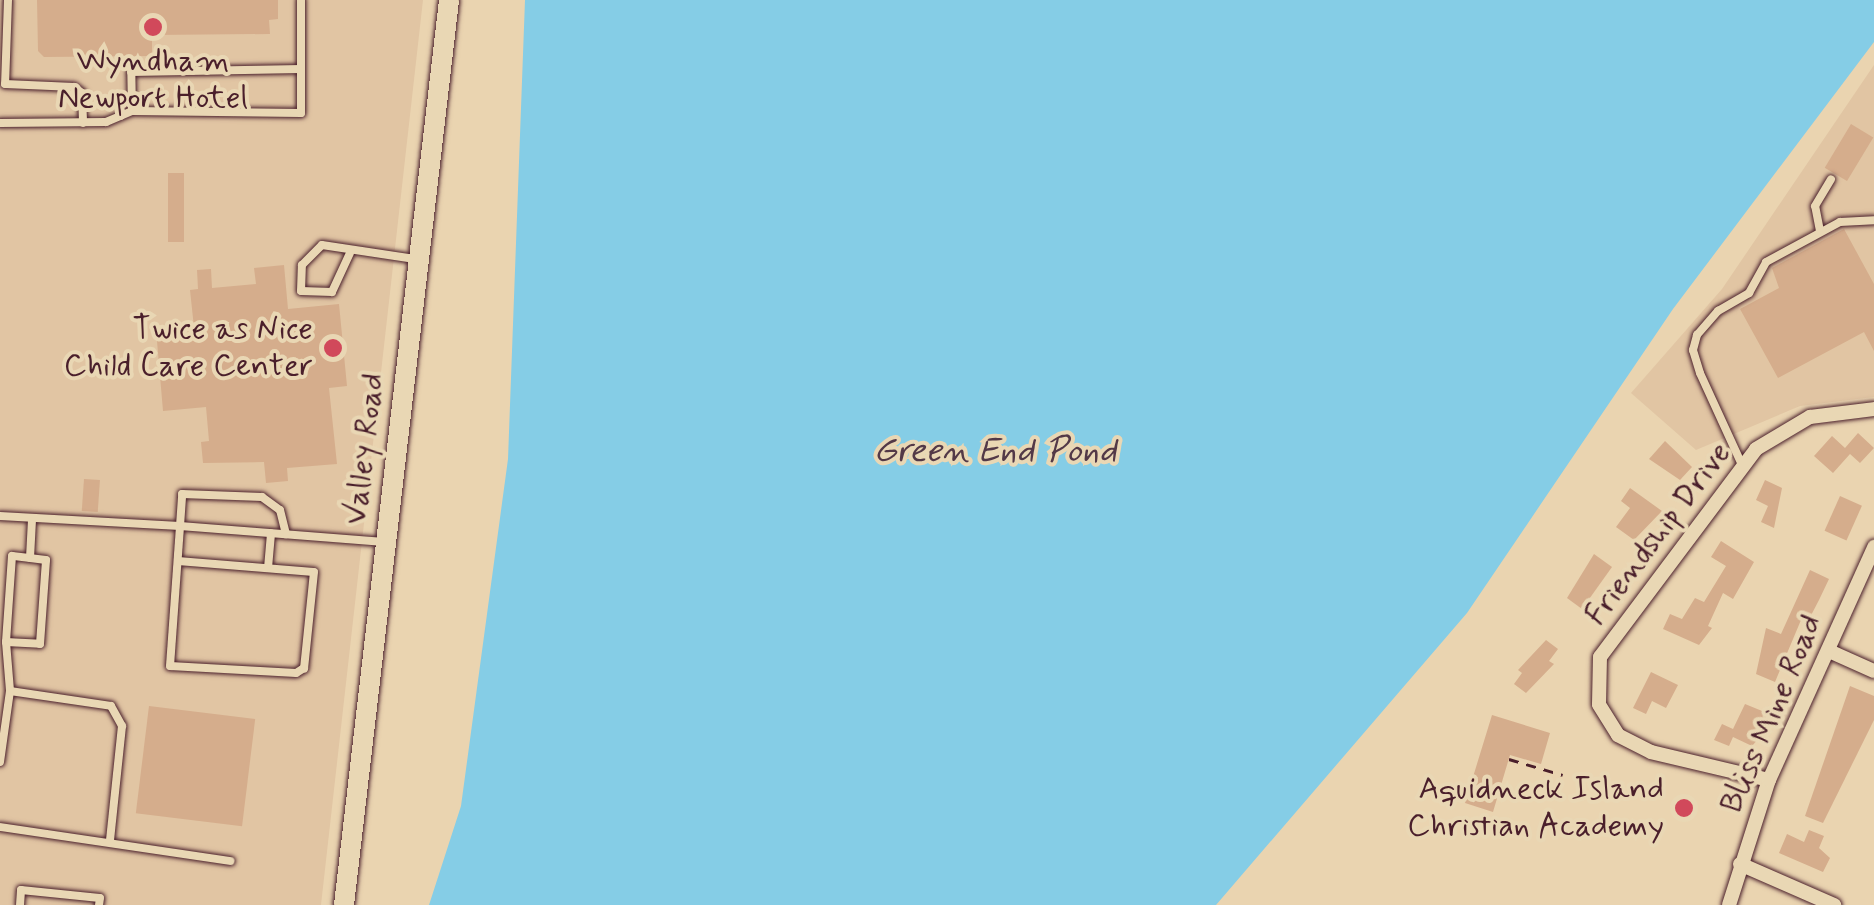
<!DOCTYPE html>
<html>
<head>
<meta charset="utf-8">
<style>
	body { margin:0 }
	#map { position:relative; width:1874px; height:905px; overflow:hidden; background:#ead4b0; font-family:Mynerve,sans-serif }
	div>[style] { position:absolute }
	.built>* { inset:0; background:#e1c5a3 }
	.water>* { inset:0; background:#85cde6 }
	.building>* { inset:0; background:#d5ad8c; transform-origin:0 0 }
	.path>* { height:2.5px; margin-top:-1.25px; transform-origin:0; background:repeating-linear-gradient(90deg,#4a1f2b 0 10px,transparent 0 18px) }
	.roads { filter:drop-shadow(0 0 2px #4a1f2b) drop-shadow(0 0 2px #4a1f2b) }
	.service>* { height:8px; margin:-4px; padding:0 4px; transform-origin:4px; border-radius:4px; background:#e9d7b4 }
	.minor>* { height:14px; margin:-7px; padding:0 7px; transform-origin:7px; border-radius:7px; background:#e9d7b4 }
	.secondary>* { height:20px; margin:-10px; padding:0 10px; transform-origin:10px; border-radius:10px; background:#e9d7b4 }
	.dots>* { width:28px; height:28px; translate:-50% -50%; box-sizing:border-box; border:5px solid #e9d7b4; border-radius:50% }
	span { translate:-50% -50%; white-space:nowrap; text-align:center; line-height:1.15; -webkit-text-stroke:8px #e9d7b4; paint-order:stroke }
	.poi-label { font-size:32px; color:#4a1f2b }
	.right { translate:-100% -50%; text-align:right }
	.street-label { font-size:32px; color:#4a1f2b }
	.water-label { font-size:35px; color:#533947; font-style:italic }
</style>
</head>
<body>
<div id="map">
	<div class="built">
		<i style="clip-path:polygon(0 0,423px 0,321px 905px,0 905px)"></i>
		<i style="clip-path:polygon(1874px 65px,1874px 397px,1800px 406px,1696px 450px,1631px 393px,1722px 289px)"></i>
	</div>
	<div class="water">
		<i style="clip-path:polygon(525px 0,1874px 0,1874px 42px,1673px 309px,1467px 613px,1216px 905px,429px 905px,461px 806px,508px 459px)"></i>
	</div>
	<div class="building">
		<i style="clip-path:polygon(37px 0,278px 0,278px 19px,269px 20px,270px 34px,152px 35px,152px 56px,44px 57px,38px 51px)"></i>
		<i style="left:1851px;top:124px;width:26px;height:51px;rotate:31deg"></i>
		<i style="left:168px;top:173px;width:16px;height:69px"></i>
		<i style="clip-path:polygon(1844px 229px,1874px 284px,1874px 351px,1864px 332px,1778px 378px,1740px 309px,1779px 288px,1772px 268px)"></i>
		<i style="clip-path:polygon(284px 265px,288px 309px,339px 304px,347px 386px,329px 388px,337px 464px,287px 468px,288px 481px,266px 483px,264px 462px,203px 463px,201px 442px,209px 441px,206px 407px,163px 411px,157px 341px,195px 337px,190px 290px,198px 289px,197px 270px,211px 269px,212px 288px,256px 284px,254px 268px)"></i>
		<i style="clip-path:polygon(1858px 433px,1874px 448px,1860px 463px,1850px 454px,1833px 473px,1814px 456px,1832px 436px,1845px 448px)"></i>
		<i style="clip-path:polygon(1665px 441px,1692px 467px,1680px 480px,1649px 459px)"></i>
		<i style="left:84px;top:479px;width:16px;height:32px;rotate:4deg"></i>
		<i style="clip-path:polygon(1765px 480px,1782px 488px,1774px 528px,1761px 522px,1768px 506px,1756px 500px)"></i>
		<i style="clip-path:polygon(1630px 488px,1662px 511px,1634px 540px,1616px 527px,1630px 508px,1621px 501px)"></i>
		<i style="left:1840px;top:496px;width:24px;height:38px;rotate:24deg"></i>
		<i style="clip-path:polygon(1721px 541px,1754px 562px,1733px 599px,1723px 593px,1708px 626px,1712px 628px,1699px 645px,1663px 629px,1670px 614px,1682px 619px,1695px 598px,1704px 602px,1726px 566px,1711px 557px)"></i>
		<i style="clip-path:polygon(1594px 554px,1612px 567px,1582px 609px,1567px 598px)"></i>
		<i style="clip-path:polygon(1810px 570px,1829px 579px,1819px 600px,1807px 623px,1801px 620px,1775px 682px,1756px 674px,1766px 628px,1781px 634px)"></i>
		<i style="clip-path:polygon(1546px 640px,1558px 649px,1549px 661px,1554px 664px,1526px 693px,1514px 684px,1522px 673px,1518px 670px)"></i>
		<i style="clip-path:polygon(1651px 672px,1678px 685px,1666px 708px,1652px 701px,1646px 714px,1633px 708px)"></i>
		<i style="clip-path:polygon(1850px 686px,1874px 696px,1874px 720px,1823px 823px,1805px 816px)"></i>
		<i style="clip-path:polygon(1745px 704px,1767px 713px,1759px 738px,1752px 746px,1733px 737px,1729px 746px,1714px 740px,1722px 724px,1733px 729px)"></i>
		<i style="left:149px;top:706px;width:107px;height:108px;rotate:7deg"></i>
		<i style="clip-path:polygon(1492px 715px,1550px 733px,1541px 764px,1510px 755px,1493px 812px,1465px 803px)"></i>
		<i style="clip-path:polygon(1809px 830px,1824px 836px,1819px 848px,1830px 858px,1823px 872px,1779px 853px,1787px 834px,1804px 842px)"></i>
	</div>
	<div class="path">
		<i style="left:1509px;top:759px;width:56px;rotate:16.5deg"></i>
	</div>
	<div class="roads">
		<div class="service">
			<i style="left:8px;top:0;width:84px;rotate:92deg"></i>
			<i style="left:5px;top:84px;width:69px;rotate:2.5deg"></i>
			<i style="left:74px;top:87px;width:10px;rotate:37deg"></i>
			<i style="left:82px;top:93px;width:30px;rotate:88deg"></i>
			<i style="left:132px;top:111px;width:39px;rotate:-91deg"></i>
			<i style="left:131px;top:72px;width:170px;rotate:-1deg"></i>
			<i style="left:0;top:123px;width:106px;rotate:-0.5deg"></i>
			<i style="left:106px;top:122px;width:28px;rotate:-23deg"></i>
			<i style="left:132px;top:111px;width:169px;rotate:0.7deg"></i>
			<i style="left:301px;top:113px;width:113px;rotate:-90deg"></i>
			<i style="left:1820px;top:231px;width:25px;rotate:-101deg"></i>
			<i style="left:1815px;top:206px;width:31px;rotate:-59deg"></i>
			<i style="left:350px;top:253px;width:43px;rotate:114.8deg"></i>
			<i style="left:332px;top:292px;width:31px;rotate:-178deg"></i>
			<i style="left:301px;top:291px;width:26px;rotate:-88deg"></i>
			<i style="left:302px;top:265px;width:28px;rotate:-45deg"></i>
			<i style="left:322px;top:245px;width:94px;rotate:8.6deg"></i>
			<i style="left:1743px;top:467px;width:103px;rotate:-114.6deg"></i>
			<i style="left:1700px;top:373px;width:24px;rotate:-107deg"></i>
			<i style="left:1693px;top:350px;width:16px;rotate:-75deg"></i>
			<i style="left:1697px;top:335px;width:32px;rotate:-49deg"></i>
			<i style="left:1718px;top:311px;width:36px;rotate:-30deg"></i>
			<i style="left:1749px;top:293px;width:35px;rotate:-61deg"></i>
			<i style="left:1766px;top:262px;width:84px;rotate:-28.4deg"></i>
			<i style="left:1840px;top:222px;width:34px;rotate:-3deg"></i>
			<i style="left:0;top:516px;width:180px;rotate:3.2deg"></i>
			<i style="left:180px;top:526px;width:32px;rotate:-86deg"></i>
			<i style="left:182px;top:494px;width:80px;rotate:2.1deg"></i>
			<i style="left:262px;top:497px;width:22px;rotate:36deg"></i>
			<i style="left:280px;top:510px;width:25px;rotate:76deg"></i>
			<i style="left:30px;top:558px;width:39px;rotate:-87deg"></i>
			<i style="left:178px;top:561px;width:136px;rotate:4.6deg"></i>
			<i style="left:314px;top:572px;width:97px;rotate:95.9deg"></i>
			<i style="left:304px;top:668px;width:9px;rotate:148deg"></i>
			<i style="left:296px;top:673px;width:126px;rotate:-176.8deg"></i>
			<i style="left:170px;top:666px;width:140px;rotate:-85.9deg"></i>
			<i style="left:180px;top:526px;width:205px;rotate:4.5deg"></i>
			<i style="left:268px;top:568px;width:35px;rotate:-85deg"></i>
			<i style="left:6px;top:642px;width:34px;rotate:3deg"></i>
			<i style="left:40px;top:644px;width:84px;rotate:-85.9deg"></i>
			<i style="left:46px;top:560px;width:34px;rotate:-173deg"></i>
			<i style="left:12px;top:556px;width:86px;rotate:94deg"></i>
			<i style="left:6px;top:642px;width:49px;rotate:85.3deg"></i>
			<i style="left:10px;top:691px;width:102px;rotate:8.4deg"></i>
			<i style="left:111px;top:706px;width:23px;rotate:61deg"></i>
			<i style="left:122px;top:726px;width:116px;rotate:96deg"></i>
			<i style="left:0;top:762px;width:72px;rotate:-82deg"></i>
			<i style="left:0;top:827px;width:233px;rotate:8.4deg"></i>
			<i style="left:20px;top:905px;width:15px;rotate:-86deg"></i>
			<i style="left:21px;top:890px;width:79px;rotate:5.8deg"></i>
			<i style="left:100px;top:898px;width:7px;rotate:98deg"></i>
		</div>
		<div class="minor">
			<i style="left:1829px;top:651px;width:49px;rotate:24deg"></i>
			<i style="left:1769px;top:780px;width:121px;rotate:-166.7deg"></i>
			<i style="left:1651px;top:752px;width:37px;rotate:-153deg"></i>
			<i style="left:1618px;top:735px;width:36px;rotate:-122deg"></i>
			<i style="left:1599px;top:704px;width:47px;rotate:-88.8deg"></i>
			<i style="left:1600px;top:657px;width:260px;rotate:-53.1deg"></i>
			<i style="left:1756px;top:449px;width:63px;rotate:-30.7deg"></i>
			<i style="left:1810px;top:417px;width:64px;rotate:-7.1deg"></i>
			<i style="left:1740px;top:864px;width:103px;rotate:23.6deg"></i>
			<i style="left:1729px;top:905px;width:131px;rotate:-72.3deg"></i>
			<i style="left:1769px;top:780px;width:256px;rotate:-65.7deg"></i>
		</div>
		<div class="secondary">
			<i style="left:344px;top:905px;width:911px;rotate:-83.38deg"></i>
		</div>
	</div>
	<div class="dots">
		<i style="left:153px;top:27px;background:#d1495b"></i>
		<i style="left:333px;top:348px;background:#d1495b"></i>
		<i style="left:1684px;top:808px;background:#d1495b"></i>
	</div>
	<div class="poi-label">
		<span style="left:153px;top:80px">Wyndham<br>Newport Hotel</span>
		<span class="right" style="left:313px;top:348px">Twice as Nice<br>Child Care Center</span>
		<span class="right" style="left:1664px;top:808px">Aquidneck Island<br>Christian Academy</span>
	</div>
	<div class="street-label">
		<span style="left:365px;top:449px;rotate:-83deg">Valley Road</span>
		<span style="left:1658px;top:534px;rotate:-53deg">Friendship Drive</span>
		<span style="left:1772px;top:714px;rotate:-67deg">Bliss Mine Road</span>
	</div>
	<div class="water-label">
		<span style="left:995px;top:451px">Green End Pond</span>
	</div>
</div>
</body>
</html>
